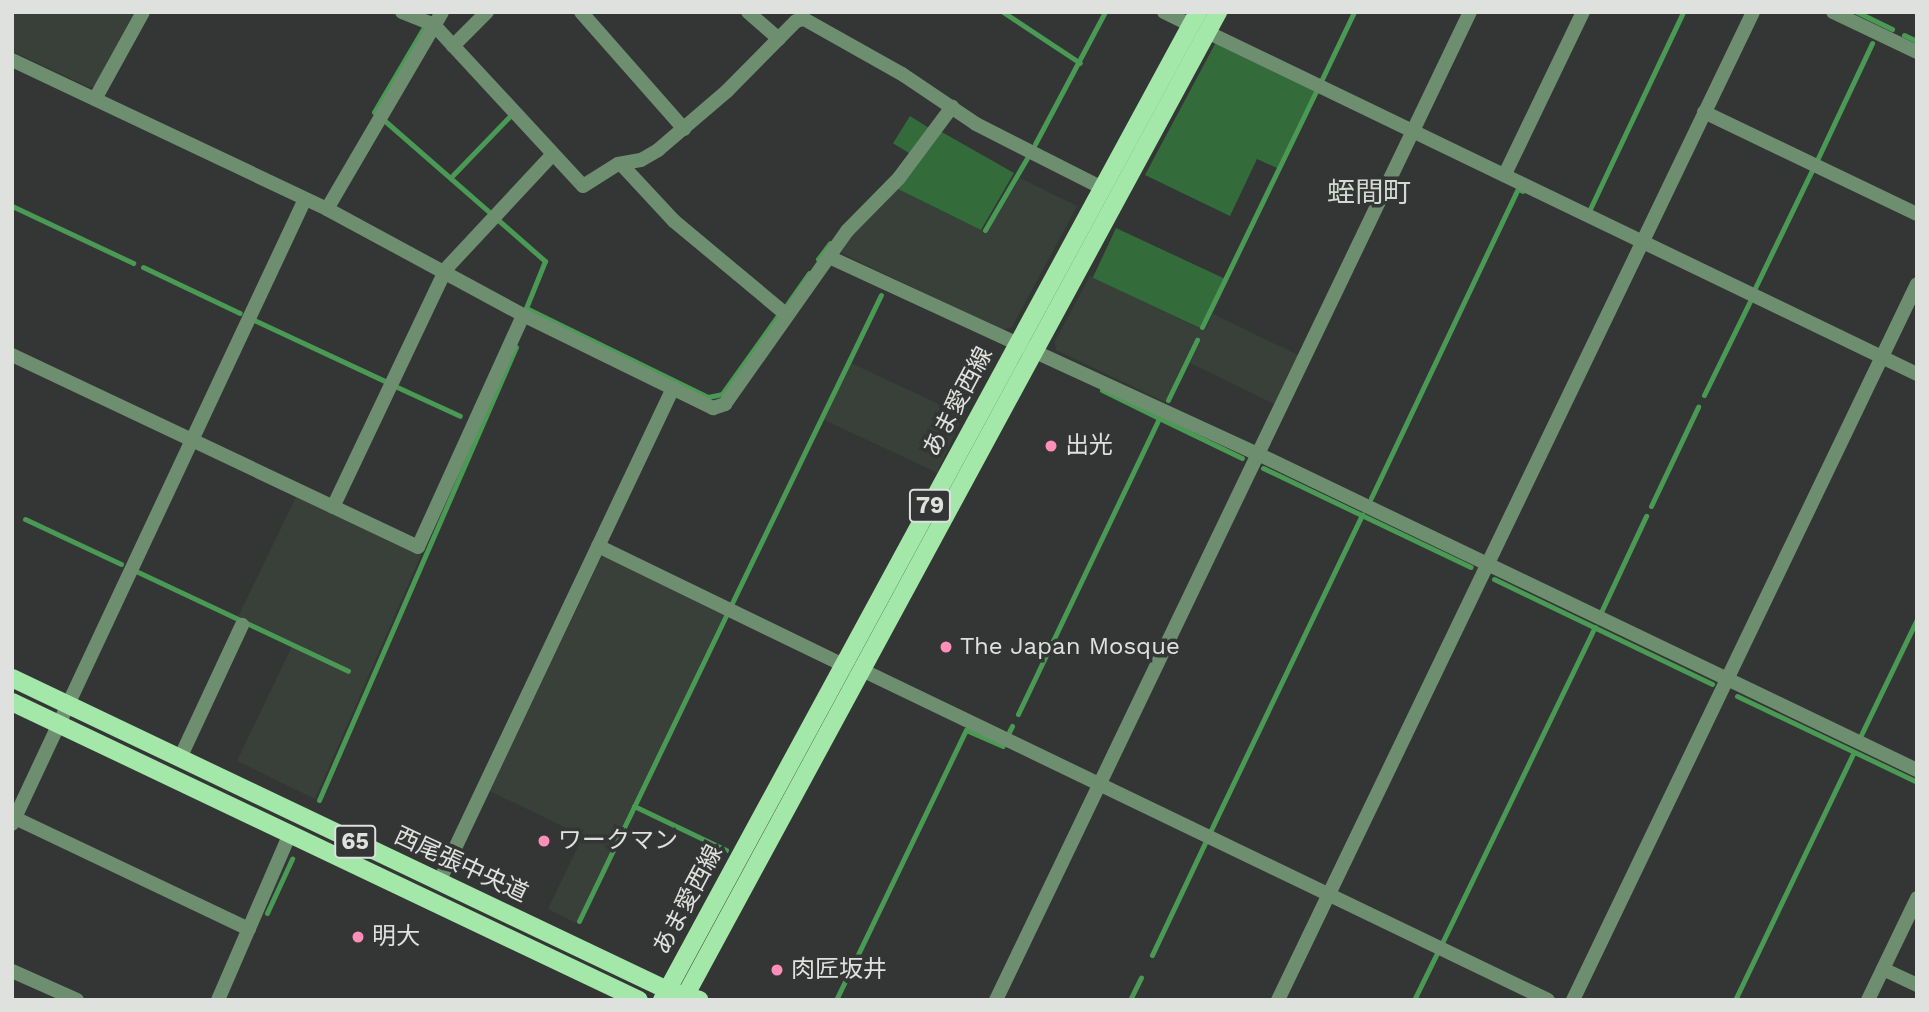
<!DOCTYPE html>
<html>
<head>
<meta charset="utf-8">
<style>
	body { margin:0 }
	#map { position:relative; width:1929px; height:1012px; overflow:hidden; background:#333634; font-family:"Work Sans","Noto Sans JP",sans-serif }
	div>[style] { position:absolute }
	.built>* { inset:0; background:#394039; transform-origin:0 0 }
	.green>* { inset:0; background:#336b3a; transform-origin:0 0 }
	.stream>* { height:5px; margin:-2.5px; padding:0 2.5px; transform-origin:2.5px; border-radius:2.5px; background:#4a9a55 }
	.minor>* { height:14px; margin:-7px; padding:0 7px; transform-origin:7px; border-radius:7px; background:#6e8e70 }
	.primary>* { height:18px; margin:-9px; padding:0 9px; transform-origin:9px; border-radius:9px; background:#a3e7a9 }
	.dots>* { width:19px; height:19px; translate:-50% -50%; box-sizing:border-box; border:4px solid #333634; border-radius:50% }
	span { translate:-50% -50%; white-space:nowrap; text-align:center; line-height:1.15; -webkit-text-stroke:7px #333634; paint-order:stroke }
	.shield-label span { padding:2px 5px; background:#333634; border:2px solid; border-radius:5px; -webkit-text-stroke-width:0 }
	.shield-label { font-size:23px; color:#dfe1df; font-weight:700 }
	.street-label { font-size:24px; color:#dfe1df }
	.poi-label { font-size:24px; color:#dfe1df }
	.left { translate:0 -50%; text-align:left }
	.quarter-label { font-size:28px; color:#d5d9d5 }
	.frame { position:absolute; inset:0; border:14px solid #dfe1df; pointer-events:none }
</style>
</head>
<body>
<div id="map">
	<div class="built">
		<i style="clip-path:polygon(12px 12px,137px 12px,96px 86px,89px 87px,12px 51px)"></i>
		<i style="clip-path:polygon(1020px 178px,1077px 206px,1012px 327px,1002px 330px,841px 253px,856px 228px,896px 188px,987px 233px)"></i>
		<i style="clip-path:polygon(1090px 276px,1205px 331px,1213px 314px,1298px 355px,1274px 404px,1190px 363px,1201px 341px,1195px 338px,1165px 402px,1056px 350px,1055px 341px)"></i>
		<i style="left:851px;top:363px;width:124px;height:63px;rotate:25deg"></i>
		<i style="clip-path:polygon(297px 495px,421px 555px,315px 799px,237px 761px,293px 644px,238px 617px)"></i>
		<i style="clip-path:polygon(602px 556px,725px 612px,576px 923px,548px 909px,583px 836px,490px 791px)"></i>
	</div>
	<div class="green">
		<i style="clip-path:polygon(1222px 43px,1315px 89px,1277px 168px,1257px 159px,1230px 216px,1145px 175px,1215px 44px)"></i>
		<i style="left:910px;top:116px;width:22px;height:32px;rotate:32deg"></i>
		<i style="clip-path:polygon(940px 131px,1014px 173px,981px 230px,896px 188px)"></i>
		<i style="left:1116px;top:228px;width:119px;height:55px;rotate:25deg"></i>
	</div>
	<div class="stream">
		<i style="left:1003px;top:12px;width:92px;rotate:33.5deg"></i>
		<i style="left:1857px;top:12px;width:39px;rotate:26deg"></i>
		<i style="left:1904px;top:35px;width:14px;rotate:25deg"></i>
		<i style="left:1322px;top:79px;width:74px;rotate:-64.5deg"></i>
		<i style="left:374px;top:112px;width:99px;rotate:-59.5deg"></i>
		<i style="left:385px;top:121px;width:137px;rotate:41.1deg"></i>
		<i style="left:1035px;top:144px;width:149px;rotate:-62.1deg"></i>
		<i style="left:1818px;top:158px;width:127px;rotate:-64.8deg"></i>
		<i style="left:453px;top:175px;width:83px;rotate:-46deg"></i>
		<i style="left:12px;top:206px;width:134px;rotate:25.2deg"></i>
		<i style="left:1590px;top:209px;width:218px;rotate:-64.7deg"></i>
		<i style="left:497px;top:219px;width:64px;rotate:41.2deg"></i>
		<i style="left:545px;top:261px;width:51px;rotate:112deg"></i>
		<i style="left:526px;top:308px;width:203px;rotate:26.1deg"></i>
		<i style="left:708px;top:397px;width:14px;rotate:-12deg"></i>
		<i style="left:722px;top:394px;width:98px;rotate:-54.5deg"></i>
		<i style="left:985px;top:230px;width:83px;rotate:-59.7deg"></i>
		<i style="left:818px;top:259px;width:20px;rotate:-53deg"></i>
		<i style="left:143px;top:267px;width:107px;rotate:25.4deg"></i>
		<i style="left:1755px;top:288px;width:131px;rotate:-64.2deg"></i>
		<i style="left:786px;top:306px;width:40px;rotate:-55.1deg"></i>
		<i style="left:254px;top:320px;width:147px;rotate:25deg"></i>
		<i style="left:1202px;top:327px;width:262px;rotate:-64.2deg"></i>
		<i style="left:397px;top:387px;width:69px;rotate:24.7deg"></i>
		<i style="left:1102px;top:390px;width:64px;rotate:26.2deg"></i>
		<i style="left:1704px;top:395px;width:107px;rotate:-63.9deg"></i>
		<i style="left:1168px;top:400px;width:67px;rotate:-64.2deg"></i>
		<i style="left:1263px;top:468px;width:230px;rotate:25.5deg"></i>
		<i style="left:1371px;top:498px;width:342px;rotate:-64.6deg"></i>
		<i style="left:1518px;top:189px;width:5px;rotate:22deg"></i>
		<i style="left:1651px;top:506px;width:110px;rotate:-64.6deg"></i>
		<i style="left:25px;top:519px;width:106px;rotate:25.1deg"></i>
		<i style="left:138px;top:572px;width:232px;rotate:25.2deg"></i>
		<i style="left:1494px;top:579px;width:242px;rotate:25.7deg"></i>
		<i style="left:732px;top:603px;width:342px;rotate:-64.2deg"></i>
		<i style="left:1602px;top:610px;width:104px;rotate:-64.9deg"></i>
		<i style="left:1737px;top:696px;width:199px;rotate:25.5deg"></i>
		<i style="left:1018px;top:714px;width:328px;rotate:-64.5deg"></i>
		<i style="left:1159px;top:418px;width:92px;rotate:25.7deg"></i>
		<i style="left:1008px;top:734px;width:9px;rotate:-63deg"></i>
		<i style="left:1861px;top:735px;width:129px;rotate:-64.2deg"></i>
		<i style="left:319px;top:800px;width:494px;rotate:-66.5deg"></i>
		<i style="left:634px;top:806px;width:102px;rotate:25.6deg"></i>
		<i style="left:1210px;top:832px;width:352px;rotate:-64.4deg"></i>
		<i style="left:267px;top:913px;width:60px;rotate:-65.2deg"></i>
		<i style="left:579px;top:921px;width:339px;rotate:-64.3deg"></i>
		<i style="left:1442px;top:943px;width:351px;rotate:-64.2deg"></i>
		<i style="left:1152px;top:955px;width:124px;rotate:-64.7deg"></i>
		<i style="left:836px;top:1000px;width:300px;rotate:-64.3deg"></i>
		<i style="left:966px;top:730px;width:40px;rotate:23.4deg"></i>
		<i style="left:1130px;top:1000px;width:25px;rotate:-64deg"></i>
		<i style="left:1414px;top:1000px;width:52px;rotate:-63.9deg"></i>
		<i style="left:1735px;top:1000px;width:275px;rotate:-64.4deg"></i>
	</div>
	<div class="minor">
		<i style="left:402px;top:12px;width:35px;rotate:22deg"></i>
		<i style="left:434px;top:25px;width:219px;rotate:47.2deg"></i>
		<i style="left:583px;top:186px;width:41px;rotate:-32.2deg"></i>
		<i style="left:618px;top:164px;width:23px;rotate:-10deg"></i>
		<i style="left:641px;top:160px;width:20px;rotate:-30deg"></i>
		<i style="left:658px;top:150px;width:91px;rotate:-40.5deg"></i>
		<i style="left:727px;top:91px;width:98px;rotate:-45.4deg"></i>
		<i style="left:796px;top:21px;width:8px;rotate:-14deg"></i>
		<i style="left:804px;top:19px;width:112px;rotate:29.3deg"></i>
		<i style="left:902px;top:74px;width:89px;rotate:34deg"></i>
		<i style="left:976px;top:124px;width:141px;rotate:26.9deg"></i>
		<i style="left:581px;top:12px;width:156px;rotate:48.6deg"></i>
		<i style="left:748px;top:12px;width:41px;rotate:41.1deg"></i>
		<i style="left:1164px;top:12px;width:30px;rotate:26deg"></i>
		<i style="left:1833px;top:12px;width:93px;rotate:25.5deg"></i>
		<i style="left:1207px;top:32px;width:788px;rotate:25.72deg"></i>
		<i style="left:453px;top:46px;width:48px;rotate:-45deg"></i>
		<i style="left:12px;top:60px;width:348px;rotate:25.3deg"></i>
		<i style="left:327px;top:209px;width:223px;rotate:28.4deg"></i>
		<i style="left:523px;top:315px;width:212px;rotate:26.1deg"></i>
		<i style="left:713px;top:408px;width:13px;rotate:-18deg"></i>
		<i style="left:725px;top:404px;width:212px;rotate:-54.8deg"></i>
		<i style="left:847px;top:231px;width:74px;rotate:-45.5deg"></i>
		<i style="left:899px;top:178px;width:89px;rotate:-53.3deg"></i>
		<i style="left:95px;top:99px;width:99px;rotate:-61.1deg"></i>
		<i style="left:1704px;top:112px;width:236px;rotate:25.6deg"></i>
		<i style="left:621px;top:164px;width:78px;rotate:47.1deg"></i>
		<i style="left:674px;top:221px;width:147px;rotate:39.8deg"></i>
		<i style="left:1505px;top:174px;width:180px;rotate:-64.3deg"></i>
		<i style="left:327px;top:209px;width:228px;rotate:-59.7deg"></i>
		<i style="left:829px;top:257px;width:472px;rotate:24.7deg"></i>
		<i style="left:1258px;top:454px;width:731px;rotate:25.62deg"></i>
		<i style="left:443px;top:272px;width:160px;rotate:-47deg"></i>
		<i style="left:12px;top:355px;width:449px;rotate:25.3deg"></i>
		<i style="left:418px;top:547px;width:255px;rotate:-65.6deg"></i>
		<i style="left:333px;top:507px;width:259px;rotate:-64.6deg"></i>
		<i style="left:598px;top:546px;width:272px;rotate:25.9deg"></i>
		<i style="left:862px;top:670px;width:761px;rotate:25.69deg"></i>
		<i style="left:180px;top:758px;width:147px;rotate:-65deg"></i>
		<i style="left:15px;top:818px;width:259px;rotate:25.4deg"></i>
		<i style="left:12px;top:824px;width:690px;rotate:-64.88deg"></i>
		<i style="left:439px;top:882px;width:547px;rotate:-64.65deg"></i>
		<i style="left:1883px;top:969px;width:38px;rotate:25deg"></i>
		<i style="left:12px;top:971px;width:71px;rotate:24deg"></i>
		<i style="left:218px;top:1000px;width:181px;rotate:-66.6deg"></i>
		<i style="left:996px;top:1000px;width:1096px;rotate:-64.37deg"></i>
		<i style="left:1278px;top:1000px;width:1096px;rotate:-64.32deg"></i>
		<i style="left:1573px;top:1000px;width:794px;rotate:-64.34deg"></i>
		<i style="left:1868px;top:1000px;width:113px;rotate:-64.3deg"></i>
	</div>
	<div class="primary">
		<i style="left:12px;top:678px;width:726px;rotate:25.47deg"></i>
		<i style="left:667px;top:990px;width:34px;rotate:17deg"></i>
		<i style="left:12px;top:702px;width:694px;rotate:25.42deg"></i>
		<i style="left:662px;top:1000px;width:1124px;rotate:-61.52deg"></i>
		<i style="left:683px;top:1000px;width:1124px;rotate:-61.56deg"></i>
	</div>
	<div class="dots">
		<i style="left:1051px;top:446px;background:#ff8eb9"></i>
		<i style="left:946px;top:647px;background:#ff8eb9"></i>
		<i style="left:544px;top:841px;background:#ff8eb9"></i>
		<i style="left:358px;top:937px;background:#ff8eb9"></i>
		<i style="left:777px;top:970px;background:#ff8eb9"></i>
	</div>
	<div class="shield-label">
		<span style="left:930px;top:506px">79</span>
		<span style="left:355px;top:842px">65</span>
	</div>
	<div class="street-label">
		<span style="left:958px;top:402px;rotate:-62deg">あま愛西線</span>
		<span style="left:461px;top:865px;rotate:25deg">西尾張中央道</span>
		<span style="left:688px;top:900px;rotate:-62deg">あま愛西線</span>
	</div>
	<div class="poi-label">
		<span class="left" style="left:1065px;top:446px">出光</span>
		<span class="left" style="left:960px;top:647px">The Japan Mosque</span>
		<span class="left" style="left:558px;top:841px">ワークマン</span>
		<span class="left" style="left:372px;top:937px">明大</span>
		<span class="left" style="left:791px;top:970px">肉匠坂井</span>
	</div>
	<div class="quarter-label">
		<span style="left:1369px;top:193px">蛭間町</span>
	</div>
	<div class="frame"></div>
</div>
</body>
</html>
